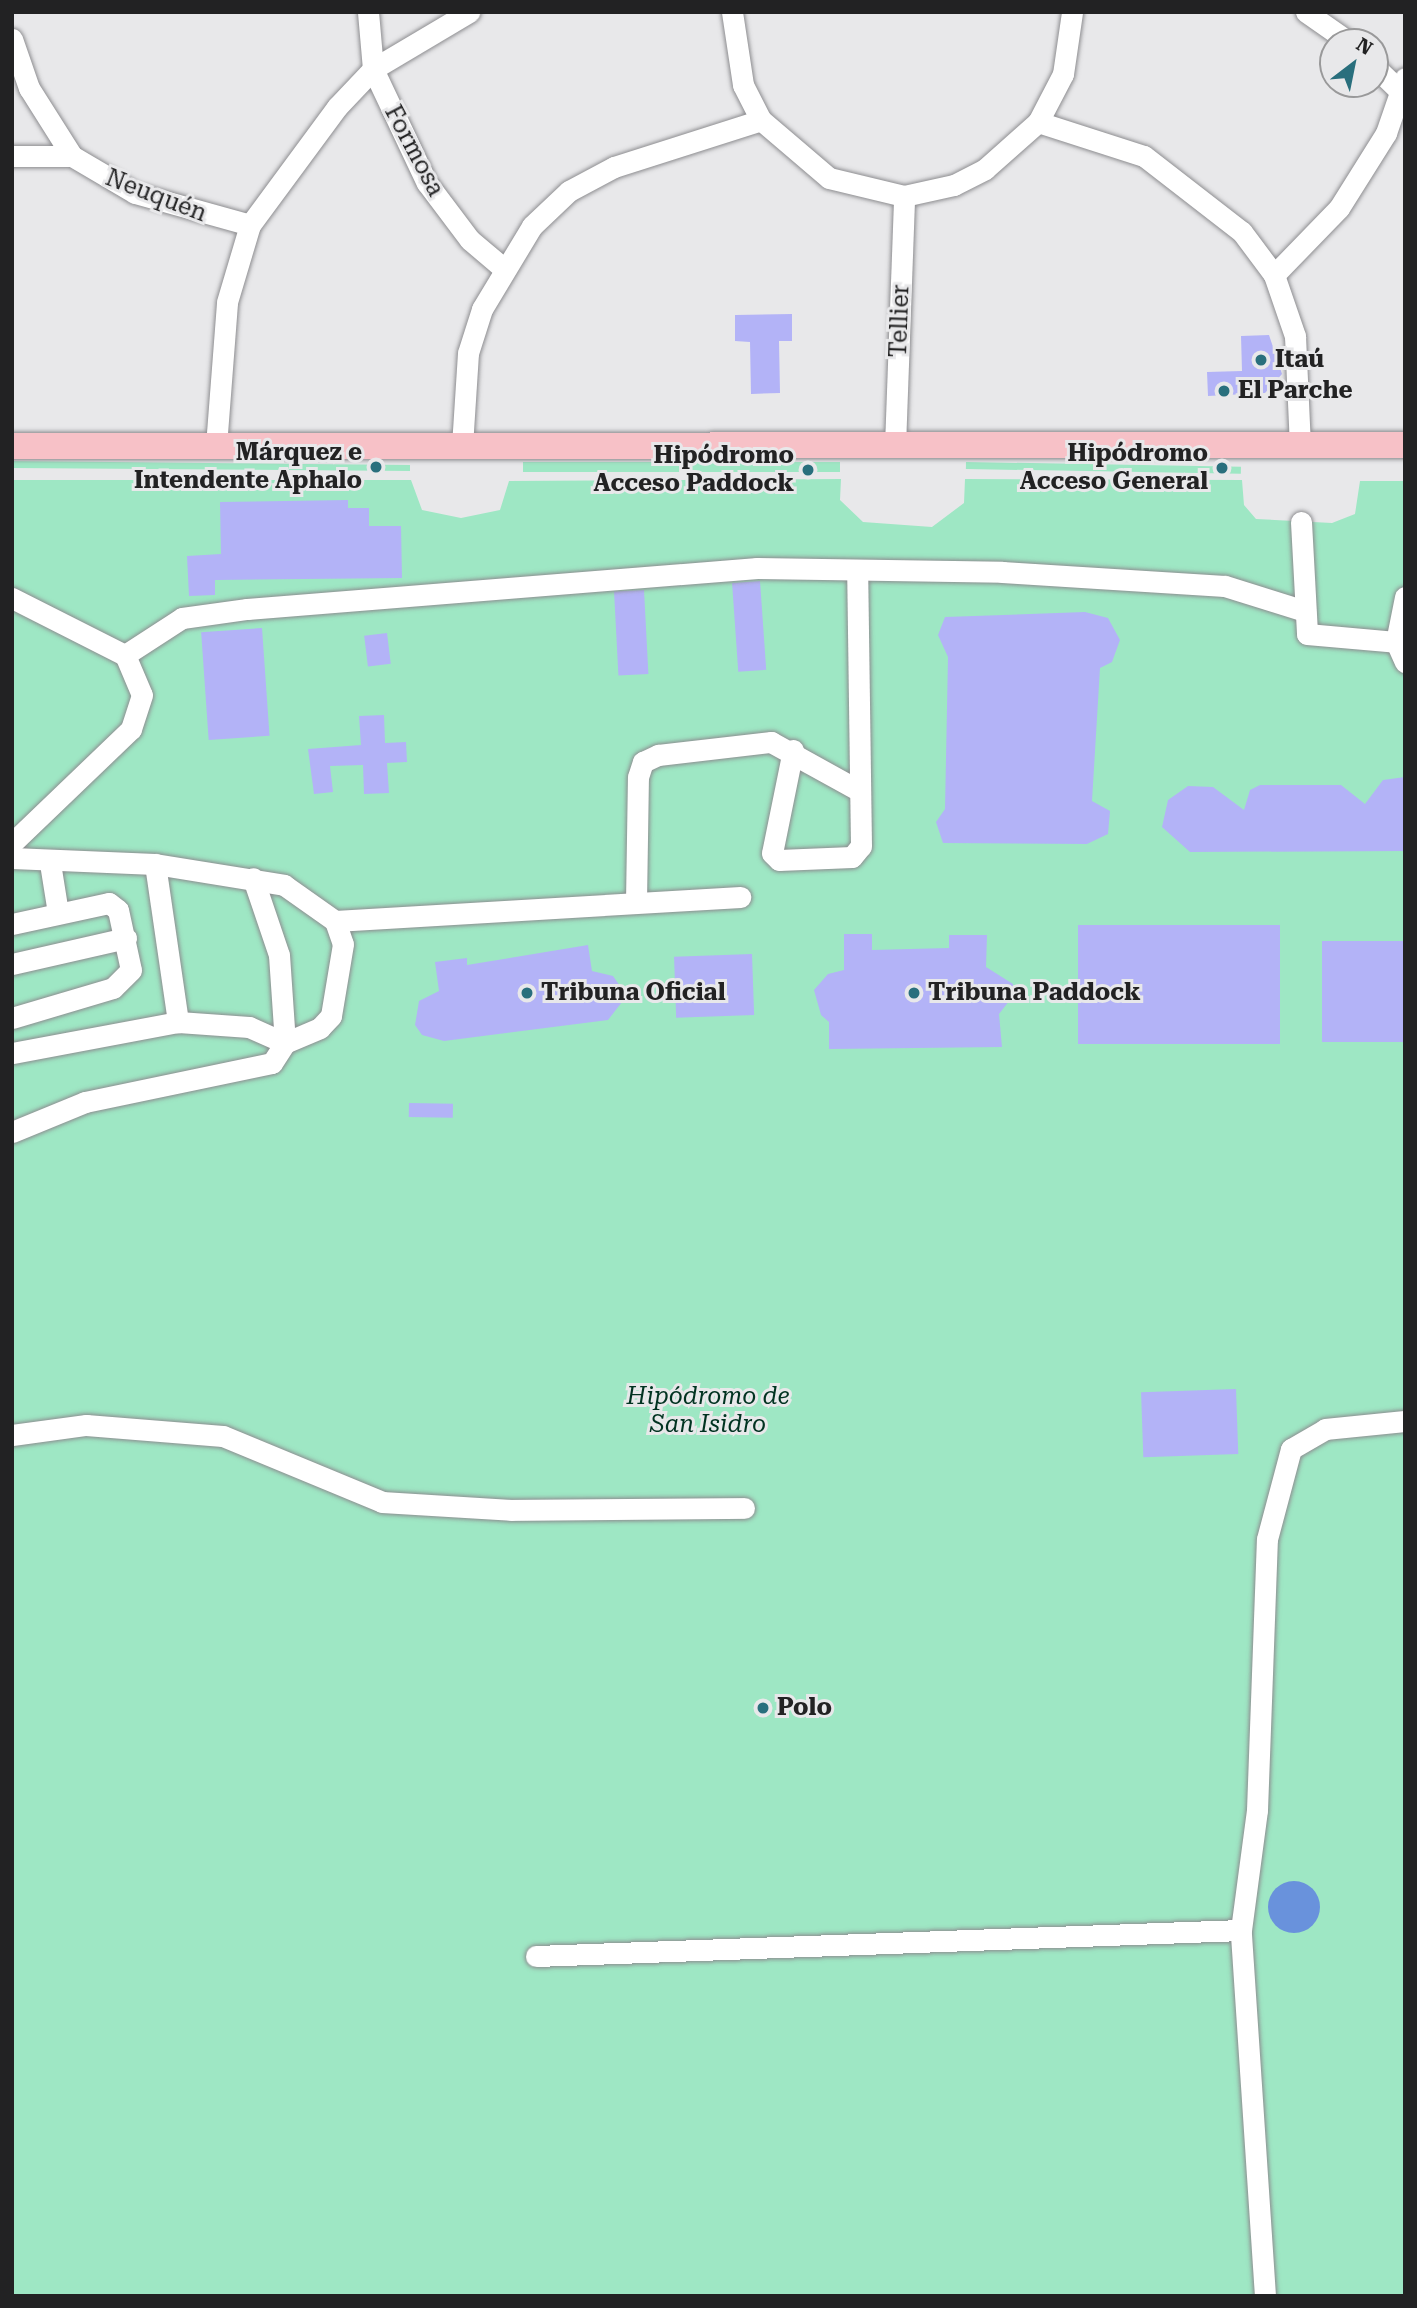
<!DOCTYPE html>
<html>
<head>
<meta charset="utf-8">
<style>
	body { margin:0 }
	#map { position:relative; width:1417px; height:2308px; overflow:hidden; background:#e8e8ea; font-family:"Roboto Serif",serif }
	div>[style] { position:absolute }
	.green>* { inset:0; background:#9ee7c4; transform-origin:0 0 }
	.water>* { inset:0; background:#6992dc }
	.round { border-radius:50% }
	.building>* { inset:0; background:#b3b3f7; transform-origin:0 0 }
	.roads { filter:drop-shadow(0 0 2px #8d8d90) drop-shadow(0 0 2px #8d8d90) }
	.minor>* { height:21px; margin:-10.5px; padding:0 10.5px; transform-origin:10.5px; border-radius:10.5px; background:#fff }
	.major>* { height:26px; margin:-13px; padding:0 13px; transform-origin:13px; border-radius:13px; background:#f7c1c7 }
	.dots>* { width:19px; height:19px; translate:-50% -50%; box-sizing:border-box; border:4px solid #e8e8ea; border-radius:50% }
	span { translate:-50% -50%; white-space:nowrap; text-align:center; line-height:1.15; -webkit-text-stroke:6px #e8e8ea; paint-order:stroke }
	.street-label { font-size:24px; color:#222223 }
	.poi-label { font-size:24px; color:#222223; font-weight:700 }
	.left { translate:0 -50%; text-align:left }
	.right { translate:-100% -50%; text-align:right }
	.park-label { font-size:24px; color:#013321; font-style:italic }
	.frame { position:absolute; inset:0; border:14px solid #222223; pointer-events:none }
	.north { position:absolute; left:1319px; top:28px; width:70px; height:70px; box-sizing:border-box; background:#e8e8ea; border:2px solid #99999a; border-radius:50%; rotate:32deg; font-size:19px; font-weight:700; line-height:28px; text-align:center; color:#222223 }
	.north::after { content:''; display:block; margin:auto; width:24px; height:32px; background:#296f7d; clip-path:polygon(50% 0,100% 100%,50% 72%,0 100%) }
</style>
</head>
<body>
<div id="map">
	<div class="green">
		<i style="clip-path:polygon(12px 461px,410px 465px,410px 471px,12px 468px)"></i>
		<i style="left:840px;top:462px;width:10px;height:317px;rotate:90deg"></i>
		<i style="left:966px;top:462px;width:275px;height:7px;rotate:1deg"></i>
		<i style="clip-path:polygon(841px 479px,840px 500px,863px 522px,932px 527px,964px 503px,965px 479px,1242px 480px,1244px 505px,1256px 519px,1332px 523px,1355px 514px,1360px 481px,1405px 481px,1405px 2296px,12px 2296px,12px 480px,411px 480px,422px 510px,461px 518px,500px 510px,509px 481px)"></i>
	</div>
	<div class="water">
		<i class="round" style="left:1268px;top:1881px;width:52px;height:52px"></i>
	</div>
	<div class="building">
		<i style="clip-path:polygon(792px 314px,792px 341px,779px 341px,780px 393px,751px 394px,750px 342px,735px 341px,735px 315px)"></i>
		<i style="clip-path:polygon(1269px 335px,1282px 374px,1265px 393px,1208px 396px,1207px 372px,1242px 371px,1241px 336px)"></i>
		<i style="clip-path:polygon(348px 500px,348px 508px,369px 508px,369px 526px,401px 526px,402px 578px,215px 580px,215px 595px,189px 596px,187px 556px,221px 554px,220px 502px)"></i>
		<i style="left:760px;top:581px;width:89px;height:28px;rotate:86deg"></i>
		<i style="left:644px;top:590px;width:84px;height:30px;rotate:87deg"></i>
		<i style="clip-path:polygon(1085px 612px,1108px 618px,1120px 640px,1112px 662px,1100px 668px,1092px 801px,1110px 811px,1108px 834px,1087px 844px,943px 843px,936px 822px,945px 809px,948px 657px,938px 635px,945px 617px)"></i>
		<i style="left:262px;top:628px;width:108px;height:61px;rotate:86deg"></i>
		<i style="left:387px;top:633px;width:31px;height:23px;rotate:83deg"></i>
		<i style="clip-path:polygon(384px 715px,385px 743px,406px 742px,407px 762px,387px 763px,389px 793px,364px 794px,363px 765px,330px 766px,333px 792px,314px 794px,308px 749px,361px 745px,359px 716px)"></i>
		<i style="clip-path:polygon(1405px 777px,1405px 851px,1190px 852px,1162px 827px,1168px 800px,1188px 786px,1213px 787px,1244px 810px,1250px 790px,1260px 785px,1341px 785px,1365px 804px,1383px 780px)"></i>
		<i style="left:1078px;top:925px;width:202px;height:119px"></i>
		<i style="clip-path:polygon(844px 934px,872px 934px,872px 950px,949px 948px,949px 935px,987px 935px,986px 967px,1013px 984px,1013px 996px,999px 1014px,1002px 1047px,829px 1049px,829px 1022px,821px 1015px,814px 990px,828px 974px,844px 970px)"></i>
		<i style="left:1322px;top:941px;width:83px;height:101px"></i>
		<i style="clip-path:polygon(588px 945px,592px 971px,613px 976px,620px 986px,622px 1002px,608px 1020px,444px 1041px,422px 1035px,415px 1025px,419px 1001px,439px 991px,435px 962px,467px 958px,467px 965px)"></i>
		<i style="left:752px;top:954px;width:61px;height:78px;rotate:88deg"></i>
		<i style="left:409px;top:1103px;width:44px;height:14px;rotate:1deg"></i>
		<i style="left:1236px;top:1389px;width:65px;height:95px;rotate:88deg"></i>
	</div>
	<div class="roads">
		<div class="minor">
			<i style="left:368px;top:12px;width:57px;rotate:85deg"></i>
			<i style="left:373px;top:69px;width:126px;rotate:64.7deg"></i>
			<i style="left:427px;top:183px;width:71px;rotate:53deg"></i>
			<i style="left:470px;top:240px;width:42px;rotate:40.2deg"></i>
			<i style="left:732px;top:12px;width:74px;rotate:81.4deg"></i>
			<i style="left:743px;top:85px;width:39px;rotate:63deg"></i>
			<i style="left:761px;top:120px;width:89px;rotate:40.5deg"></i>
			<i style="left:829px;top:178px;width:77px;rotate:13.5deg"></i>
			<i style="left:904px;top:196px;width:51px;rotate:-12.4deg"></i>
			<i style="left:954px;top:185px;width:35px;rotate:-27deg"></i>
			<i style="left:985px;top:169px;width:71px;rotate:-41.6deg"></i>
			<i style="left:1038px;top:122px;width:54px;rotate:-62.5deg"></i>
			<i style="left:1063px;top:74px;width:63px;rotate:-81.7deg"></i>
			<i style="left:1306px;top:12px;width:52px;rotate:34.9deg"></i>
			<i style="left:12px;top:39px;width:52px;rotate:70.9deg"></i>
			<i style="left:29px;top:88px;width:80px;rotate:57.7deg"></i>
			<i style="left:72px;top:156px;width:73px;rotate:30.4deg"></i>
			<i style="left:135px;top:193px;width:119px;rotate:15.5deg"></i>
			<i style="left:1375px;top:67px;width:42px;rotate:44deg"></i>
			<i style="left:1038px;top:122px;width:111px;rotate:17.8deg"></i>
			<i style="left:1144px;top:156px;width:124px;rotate:37.8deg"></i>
			<i style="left:1242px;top:232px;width:54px;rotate:53.3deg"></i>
			<i style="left:1274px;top:275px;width:65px;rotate:71deg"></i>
			<i style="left:1295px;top:336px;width:110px;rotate:87.4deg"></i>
			<i style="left:12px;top:156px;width:60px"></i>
			<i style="left:1274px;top:275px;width:93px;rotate:-45.9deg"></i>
			<i style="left:1339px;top:208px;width:89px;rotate:-57.9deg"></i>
			<i style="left:1386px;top:133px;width:58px;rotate:-70.9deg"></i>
			<i style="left:216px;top:446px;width:144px;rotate:-85.6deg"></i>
			<i style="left:227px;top:302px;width:80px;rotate:-73.4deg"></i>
			<i style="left:250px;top:225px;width:147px;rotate:-53.6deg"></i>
			<i style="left:337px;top:107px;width:52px;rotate:-46.5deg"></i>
			<i style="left:373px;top:69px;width:112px;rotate:-30.7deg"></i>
			<i style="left:462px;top:446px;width:93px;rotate:-86.3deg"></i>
			<i style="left:468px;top:353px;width:46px;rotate:-72.3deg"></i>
			<i style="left:482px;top:309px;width:97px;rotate:-58.9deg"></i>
			<i style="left:532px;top:226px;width:51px;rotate:-43.4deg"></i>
			<i style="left:569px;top:191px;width:51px;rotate:-28.1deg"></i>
			<i style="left:614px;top:167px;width:154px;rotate:-17.7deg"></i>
			<i style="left:895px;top:446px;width:250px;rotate:-87.9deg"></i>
			<i style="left:1301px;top:522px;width:112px;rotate:86.9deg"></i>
			<i style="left:1307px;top:634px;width:89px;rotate:5.1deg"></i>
			<i style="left:1405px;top:597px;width:46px;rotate:101.3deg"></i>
			<i style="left:1396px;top:642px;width:22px;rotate:66deg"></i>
			<i style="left:12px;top:598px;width:127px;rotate:26.8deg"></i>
			<i style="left:125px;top:655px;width:43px;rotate:67deg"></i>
			<i style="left:142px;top:695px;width:36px;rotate:108deg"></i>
			<i style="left:131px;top:729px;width:165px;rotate:136.2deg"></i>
			<i style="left:125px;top:655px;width:68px;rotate:-33deg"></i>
			<i style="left:182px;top:618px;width:66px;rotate:-7.9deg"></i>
			<i style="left:247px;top:609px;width:512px;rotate:-4.6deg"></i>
			<i style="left:757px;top:568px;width:245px;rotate:0.9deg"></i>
			<i style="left:1002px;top:572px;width:223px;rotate:3.6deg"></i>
			<i style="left:1225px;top:586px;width:84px;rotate:17.4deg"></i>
			<i style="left:793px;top:750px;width:105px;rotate:101.5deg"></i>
			<i style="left:772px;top:853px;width:10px;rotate:45deg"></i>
			<i style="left:779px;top:860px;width:73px;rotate:-2.4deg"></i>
			<i style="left:852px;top:857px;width:14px;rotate:-51deg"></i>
			<i style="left:861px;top:846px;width:276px;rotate:-90.8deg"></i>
			<i style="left:12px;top:858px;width:143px;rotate:2.4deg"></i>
			<i style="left:155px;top:864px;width:131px;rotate:9.2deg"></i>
			<i style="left:284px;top:885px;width:62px;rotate:35.2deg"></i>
			<i style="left:335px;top:921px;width:24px;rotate:71deg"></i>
			<i style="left:343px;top:944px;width:73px;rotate:99.5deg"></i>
			<i style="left:331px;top:1016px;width:16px;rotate:133deg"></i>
			<i style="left:320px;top:1028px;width:38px;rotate:157deg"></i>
			<i style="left:285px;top:1043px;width:39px;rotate:-156deg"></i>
			<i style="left:249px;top:1027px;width:71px;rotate:-176deg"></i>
			<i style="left:178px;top:1022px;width:169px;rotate:169.4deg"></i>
			<i style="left:50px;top:863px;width:51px;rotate:80.9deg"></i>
			<i style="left:155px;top:864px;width:160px;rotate:81.7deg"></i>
			<i style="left:636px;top:902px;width:125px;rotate:-89.1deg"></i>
			<i style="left:638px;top:777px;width:16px;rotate:-72deg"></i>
			<i style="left:643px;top:762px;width:17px;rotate:-25deg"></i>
			<i style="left:658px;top:755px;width:114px;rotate:-6.6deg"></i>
			<i style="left:771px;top:742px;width:99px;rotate:28.9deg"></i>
			<i style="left:335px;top:921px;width:406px;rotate:-3.4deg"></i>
			<i style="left:12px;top:924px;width:99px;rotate:-12.2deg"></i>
			<i style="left:109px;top:903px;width:11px;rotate:38deg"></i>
			<i style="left:118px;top:910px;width:61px;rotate:77.8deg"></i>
			<i style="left:131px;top:970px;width:25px;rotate:135deg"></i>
			<i style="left:113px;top:988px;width:105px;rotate:163.5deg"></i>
			<i style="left:12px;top:964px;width:117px;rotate:-12.8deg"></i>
			<i style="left:12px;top:1132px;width:79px;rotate:-22.3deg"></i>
			<i style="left:85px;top:1102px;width:191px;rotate:-11.8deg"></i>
			<i style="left:272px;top:1063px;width:24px;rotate:-57deg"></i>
			<i style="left:285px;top:1043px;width:88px;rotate:-93.9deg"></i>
			<i style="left:279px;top:955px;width:81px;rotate:-108.7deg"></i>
			<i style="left:12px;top:1435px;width:75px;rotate:-7.7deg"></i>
			<i style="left:86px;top:1425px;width:137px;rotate:4.6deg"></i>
			<i style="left:223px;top:1436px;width:172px;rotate:22.5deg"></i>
			<i style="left:382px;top:1502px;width:129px;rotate:3.5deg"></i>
			<i style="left:511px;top:1510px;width:233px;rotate:-0.5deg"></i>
			<i style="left:536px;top:1956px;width:705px;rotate:-2.11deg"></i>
			<i style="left:1265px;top:2296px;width:367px;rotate:-93.8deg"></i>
			<i style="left:1241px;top:1930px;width:121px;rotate:-82.4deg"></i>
			<i style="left:1257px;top:1810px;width:271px;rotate:-87.9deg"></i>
			<i style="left:1267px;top:1539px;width:93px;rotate:-75.1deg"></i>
			<i style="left:1291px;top:1449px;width:39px;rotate:-30deg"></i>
			<i style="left:1325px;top:1429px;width:80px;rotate:-5.7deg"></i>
		</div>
		<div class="major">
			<i style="left:12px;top:446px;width:1393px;rotate:-0.04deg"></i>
		</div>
	</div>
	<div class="dots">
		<i style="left:1261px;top:360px;background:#296f7d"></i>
		<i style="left:1224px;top:391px;background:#296f7d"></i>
		<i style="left:376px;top:467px;background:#296f7d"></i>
		<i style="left:1222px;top:468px;background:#296f7d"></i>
		<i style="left:808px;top:470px;background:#296f7d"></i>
		<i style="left:527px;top:993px;background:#296f7d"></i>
		<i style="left:914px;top:993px;background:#296f7d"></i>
		<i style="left:763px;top:1708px;background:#296f7d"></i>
	</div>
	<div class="street-label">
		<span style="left:414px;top:151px;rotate:62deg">Formosa</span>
		<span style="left:156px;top:196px;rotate:21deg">Neuquén</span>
		<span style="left:900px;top:321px;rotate:-88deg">Tellier</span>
	</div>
	<div class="poi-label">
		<span class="left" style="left:1275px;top:360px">Itaú</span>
		<span class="left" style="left:1238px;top:391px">El Parche</span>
		<span class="right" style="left:362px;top:467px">Márquez e<br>Intendente Aphalo</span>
		<span class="right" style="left:1208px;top:468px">Hipódromo<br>Acceso General</span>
		<span class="right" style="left:794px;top:470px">Hipódromo<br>Acceso Paddock</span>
		<span class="left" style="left:541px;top:993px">Tribuna Oficial</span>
		<span class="left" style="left:928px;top:993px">Tribuna Paddock</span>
		<span class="left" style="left:777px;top:1708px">Polo</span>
	</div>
	<div class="park-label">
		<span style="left:708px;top:1411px">Hipódromo de<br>San Isidro</span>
	</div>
	<div class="frame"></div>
	<div class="north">N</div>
</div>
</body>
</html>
